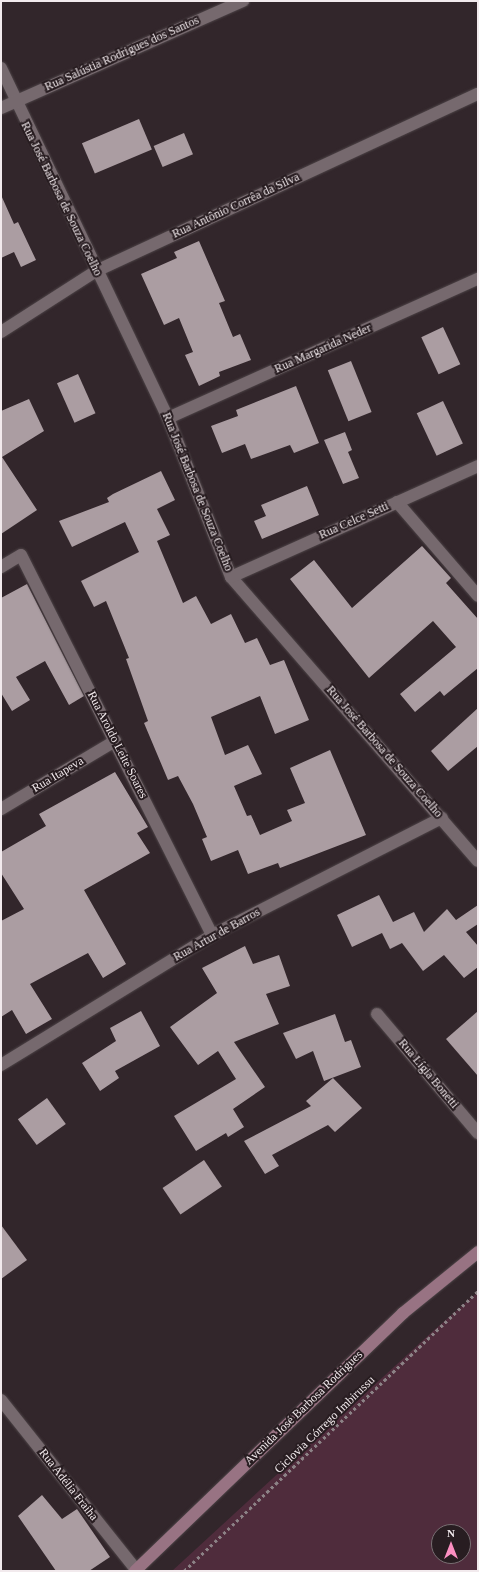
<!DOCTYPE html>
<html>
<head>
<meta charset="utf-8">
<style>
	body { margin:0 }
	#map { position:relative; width:479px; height:1572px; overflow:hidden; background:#32262b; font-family:Georgia,serif }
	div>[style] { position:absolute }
	.green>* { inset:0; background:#4f2c3c }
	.building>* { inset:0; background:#ab9da2; transform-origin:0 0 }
	.path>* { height:2.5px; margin-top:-1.25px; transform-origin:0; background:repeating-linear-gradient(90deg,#8c8286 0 3px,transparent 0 6px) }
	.roads { filter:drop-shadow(0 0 1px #4d4447) drop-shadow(0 0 1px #4d4447) }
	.street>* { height:12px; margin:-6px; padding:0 6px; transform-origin:6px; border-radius:6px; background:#76696e }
	.secondary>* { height:12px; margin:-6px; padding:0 6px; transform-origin:6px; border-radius:6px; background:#987383 }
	span { translate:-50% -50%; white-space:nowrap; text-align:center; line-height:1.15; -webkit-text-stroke:4px #281d21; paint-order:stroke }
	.street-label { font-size:12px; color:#f2eaed }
	.frame { position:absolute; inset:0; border:2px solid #f2eaed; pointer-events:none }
	.north { position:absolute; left:431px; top:1524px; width:40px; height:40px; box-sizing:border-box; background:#281d21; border:1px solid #796f73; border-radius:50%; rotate:0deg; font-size:11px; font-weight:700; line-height:16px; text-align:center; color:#f2eaed }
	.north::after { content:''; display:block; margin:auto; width:14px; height:18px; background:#fc8fc1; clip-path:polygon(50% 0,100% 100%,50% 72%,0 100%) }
</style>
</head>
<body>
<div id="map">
	<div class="green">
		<i style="clip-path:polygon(evenodd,478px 1292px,478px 1571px,172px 1571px,432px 1332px,478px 1292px,439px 1532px,463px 1532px,463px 1556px,439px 1556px,439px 1532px)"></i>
	</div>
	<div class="building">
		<i style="left:139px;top:119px;width:33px;height:62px;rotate:67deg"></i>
		<i style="left:184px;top:133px;width:23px;height:33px;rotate:67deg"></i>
		<i style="clip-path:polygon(1px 195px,14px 224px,18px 222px,36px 260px,21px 267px,14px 252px,1px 258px)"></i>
		<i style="clip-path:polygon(199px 241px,225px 301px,219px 303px,233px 337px,240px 334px,251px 360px,219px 372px,220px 376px,199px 386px,185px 355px,193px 352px,179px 318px,164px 325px,141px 274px,177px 258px,174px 252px)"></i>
		<i style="left:443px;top:327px;width:41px;height:24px;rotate:65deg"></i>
		<i style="left:351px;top:361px;width:55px;height:25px;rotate:68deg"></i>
		<i style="left:78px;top:374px;width:43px;height:23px;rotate:66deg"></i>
		<i style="clip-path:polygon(296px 386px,319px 443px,294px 453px,290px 445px,251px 459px,245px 444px,222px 453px,211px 426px,238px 416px,236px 410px)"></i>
		<i style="clip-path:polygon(29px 399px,44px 431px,2px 457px,37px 510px,1px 534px,1px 411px)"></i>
		<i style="left:443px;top:401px;width:47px;height:29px;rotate:65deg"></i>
		<i style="clip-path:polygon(345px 432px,352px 450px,348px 452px,359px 478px,343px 484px,324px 440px)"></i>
		<i style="clip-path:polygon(161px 471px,175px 500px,157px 509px,170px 535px,157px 541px,183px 603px,196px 596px,211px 624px,231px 614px,245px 643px,257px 638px,270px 665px,284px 660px,309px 720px,275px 734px,260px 696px,211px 717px,225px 755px,248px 745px,262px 774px,234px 786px,247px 816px,251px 815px,260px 835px,292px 821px,287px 810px,305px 803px,290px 768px,330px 750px,366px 835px,280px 868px,278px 863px,248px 874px,238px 850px,211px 861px,202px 839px,207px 837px,193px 804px,178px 776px,168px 780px,144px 723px,148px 721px,126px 659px,129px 658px,106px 601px,94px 607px,81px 581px,139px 552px,125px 522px,72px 547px,59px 521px,109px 502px,107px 498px,113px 494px)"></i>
		<i style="clip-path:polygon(307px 486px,319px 515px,262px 539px,254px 521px,266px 516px,261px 505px)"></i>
		<i style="clip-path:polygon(422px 546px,451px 578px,446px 583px,478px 619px,478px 668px,444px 696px,440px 691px,415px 712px,400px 694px,456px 647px,433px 621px,369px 678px,290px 579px,314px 560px,352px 608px)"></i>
		<i style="clip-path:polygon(27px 584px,84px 696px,69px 705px,45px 661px,16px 677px,30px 700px,12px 711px,1px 693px,1px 598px)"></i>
		<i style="clip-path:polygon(478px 708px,478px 746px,448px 771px,431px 751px)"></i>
		<i style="clip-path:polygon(115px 772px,148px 827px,137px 833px,150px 853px,84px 890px,126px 964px,103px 978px,88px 953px,30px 984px,52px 1019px,26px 1034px,12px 1010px,1px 1017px,1px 921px,24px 909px,1px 873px,1px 852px,46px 826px,39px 814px)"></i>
		<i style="clip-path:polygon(379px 895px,393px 922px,414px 912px,424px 932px,447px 909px,456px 920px,478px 905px,478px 924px,466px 932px,478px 946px,478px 967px,464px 978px,444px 955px,423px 971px,402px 943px,390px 949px,382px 933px,352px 947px,337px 915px)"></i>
		<i style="clip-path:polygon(245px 946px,253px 964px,279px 955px,290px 986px,266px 994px,279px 1024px,234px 1042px,265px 1087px,233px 1109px,244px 1127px,228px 1137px,226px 1133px,196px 1151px,174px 1116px,236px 1079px,218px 1051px,198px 1065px,170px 1027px,217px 993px,202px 968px)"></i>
		<i style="clip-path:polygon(141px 1011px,160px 1046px,115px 1071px,119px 1078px,100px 1091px,82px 1063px,116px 1041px,110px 1028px)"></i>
		<i style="clip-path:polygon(478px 1011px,478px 1076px,446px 1039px)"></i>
		<i style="clip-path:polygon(335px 1014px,345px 1042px,351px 1040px,361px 1067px,324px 1081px,313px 1051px,296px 1059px,283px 1033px)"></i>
		<i style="clip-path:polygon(333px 1078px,362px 1108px,335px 1132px,328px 1125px,272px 1155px,279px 1166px,265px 1174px,244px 1141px,311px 1106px,306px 1101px)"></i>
		<i style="left:47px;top:1098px;width:32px;height:36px;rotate:54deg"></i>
		<i style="left:204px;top:1160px;width:32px;height:50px;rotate:56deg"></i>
		<i style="clip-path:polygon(1px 1225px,27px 1260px,1px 1279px)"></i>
		<i style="clip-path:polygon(42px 1495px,62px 1519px,77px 1509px,110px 1557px,89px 1571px,56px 1571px,18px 1516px)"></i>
	</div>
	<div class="path">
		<i style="left:184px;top:1571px;width:406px;rotate:-43.6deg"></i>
	</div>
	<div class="roads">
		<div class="street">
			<i style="left:1px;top:68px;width:388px;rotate:64.5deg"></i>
			<i style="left:168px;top:418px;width:171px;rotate:68.4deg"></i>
			<i style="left:231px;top:577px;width:376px;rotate:49deg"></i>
			<i style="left:1px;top:108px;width:265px;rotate:-23.9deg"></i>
			<i style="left:1px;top:332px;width:113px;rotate:-32.7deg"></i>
			<i style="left:96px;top:271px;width:421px;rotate:-24.9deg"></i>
			<i style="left:168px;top:418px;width:340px;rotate:-24.2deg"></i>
			<i style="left:397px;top:502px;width:124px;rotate:49.2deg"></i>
			<i style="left:1px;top:567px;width:23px;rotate:-31deg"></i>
			<i style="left:21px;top:555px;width:425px;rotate:63.3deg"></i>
			<i style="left:231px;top:577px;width:271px;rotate:-24.2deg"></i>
			<i style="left:1px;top:809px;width:133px;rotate:-30.8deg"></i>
			<i style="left:377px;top:1014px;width:156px;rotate:49.7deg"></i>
			<i style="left:1px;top:1065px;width:248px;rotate:-31.6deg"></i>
			<i style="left:212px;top:935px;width:258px;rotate:-27deg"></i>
			<i style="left:1px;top:1400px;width:217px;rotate:51.5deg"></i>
		</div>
		<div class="secondary">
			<i style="left:135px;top:1571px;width:372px;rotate:-43.9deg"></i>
			<i style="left:403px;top:1313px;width:97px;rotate:-39.1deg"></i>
		</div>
	</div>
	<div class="street-label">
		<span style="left:122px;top:54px;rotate:-24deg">Rua Salústia Rodrigues dos Santos</span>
		<span style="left:61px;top:199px;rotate:64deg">Rua José Barbosa de Souza Coelho</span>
		<span style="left:236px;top:206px;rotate:-25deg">Rua Antônio Corrêa da Silva</span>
		<span style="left:323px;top:349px;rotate:-24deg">Rua Margarida Neder</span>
		<span style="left:197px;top:492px;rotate:68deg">Rua José Barbosa de Souza Coelho</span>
		<span style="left:354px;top:521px;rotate:-24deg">Rua Celce Setti</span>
		<span style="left:117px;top:745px;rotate:63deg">Rua Aroldo Leite Soares</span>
		<span style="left:384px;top:752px;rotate:49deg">Rua José Barbosa de Souza Coelho</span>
		<span style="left:58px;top:775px;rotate:-31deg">Rua Itapeva</span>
		<span style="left:217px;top:935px;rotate:-29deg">Rua Artur de Barros</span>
		<span style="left:428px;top:1074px;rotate:50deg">Rua Lígia Bonetti</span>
		<span style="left:304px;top:1408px;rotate:-44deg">Avenida José Barbosa Rodrigues</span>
		<span style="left:325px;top:1425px;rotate:-44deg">Ciclovia Córrego Imbirussu</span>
		<span style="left:68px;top:1485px;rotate:52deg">Rua Adélia Fraiha</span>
	</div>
	<div class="frame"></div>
	<div class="north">N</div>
</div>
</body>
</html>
